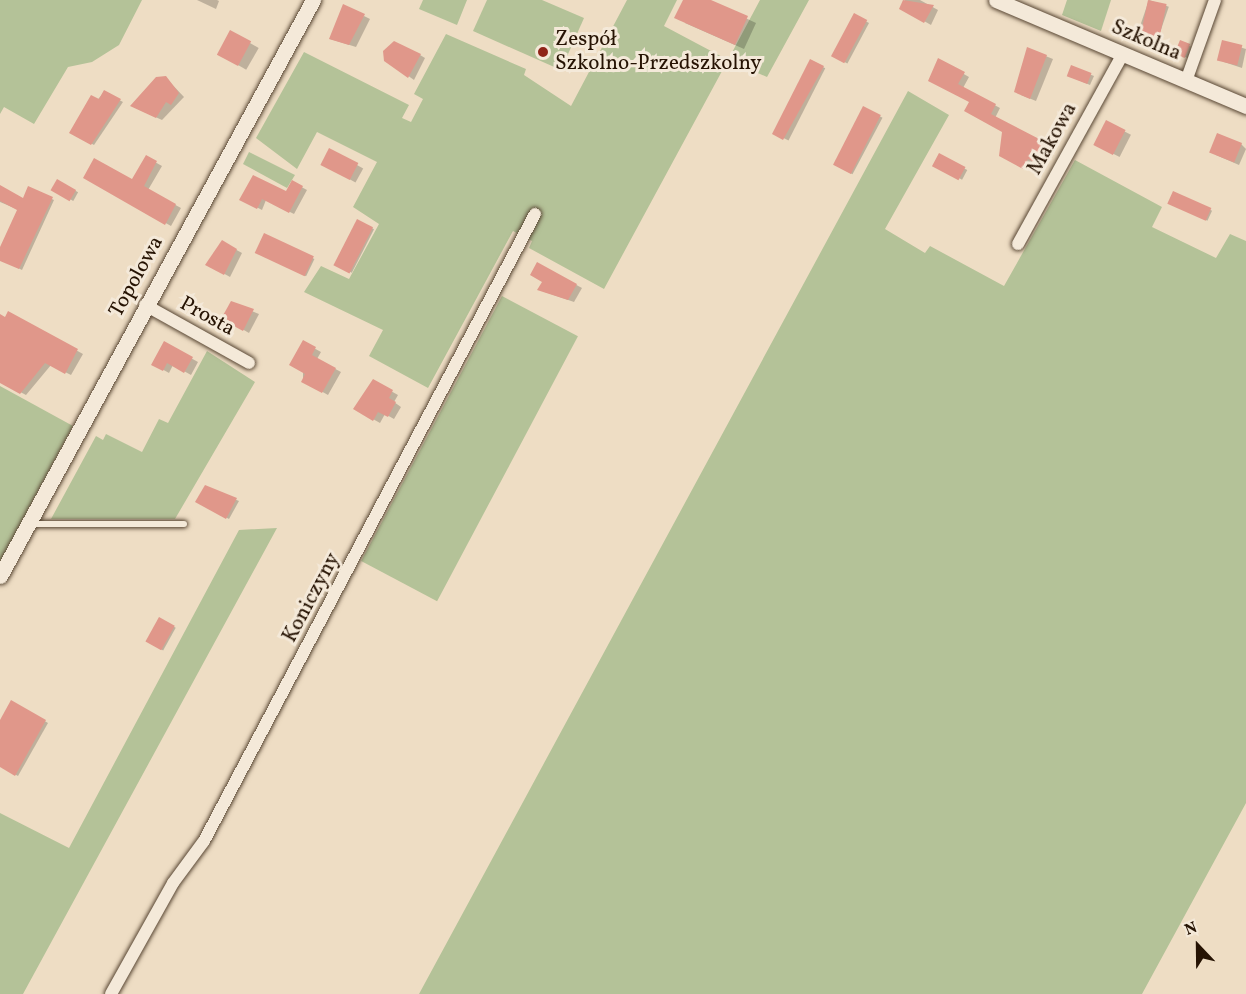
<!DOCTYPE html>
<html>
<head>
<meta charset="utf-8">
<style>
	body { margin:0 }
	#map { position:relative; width:1246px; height:994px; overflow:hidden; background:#eeddc4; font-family:Vollkorn,serif }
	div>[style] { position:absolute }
	.green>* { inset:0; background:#b4c298; transform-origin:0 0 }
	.shadow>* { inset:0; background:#0003; transform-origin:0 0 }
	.building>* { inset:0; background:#e0978a; transform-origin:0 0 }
	.roads { filter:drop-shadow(0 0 2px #584633) drop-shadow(0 0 2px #584633) }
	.service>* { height:6px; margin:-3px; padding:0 3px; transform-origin:3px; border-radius:3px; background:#f4e9d9 }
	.minor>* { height:12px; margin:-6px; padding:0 6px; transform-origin:6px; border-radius:6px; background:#f4e9d9 }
	.tertiary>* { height:15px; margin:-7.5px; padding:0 7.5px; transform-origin:7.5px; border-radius:7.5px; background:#f4e9d9 }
	.dots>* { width:16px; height:16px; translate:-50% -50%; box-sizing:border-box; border:3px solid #f4e9d9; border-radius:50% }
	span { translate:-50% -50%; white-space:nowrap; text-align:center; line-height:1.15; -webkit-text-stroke:6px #f4e9d9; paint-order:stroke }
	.poi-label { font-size:21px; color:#261303 }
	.left { translate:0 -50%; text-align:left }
	.street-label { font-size:21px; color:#261303 }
	.north { position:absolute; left:1168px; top:916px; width:60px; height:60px; -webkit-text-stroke:4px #f4e9d9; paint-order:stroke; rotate:338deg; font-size:16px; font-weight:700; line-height:24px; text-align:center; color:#261303 }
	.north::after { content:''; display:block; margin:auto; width:21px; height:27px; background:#261303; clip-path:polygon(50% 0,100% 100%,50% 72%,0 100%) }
</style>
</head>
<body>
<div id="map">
	<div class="green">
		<i style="clip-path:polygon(0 0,142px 0,119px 45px,92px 62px,68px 67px,34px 124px,4px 107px,0 114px)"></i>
		<i style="clip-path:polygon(423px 0,467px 0,457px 25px,419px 9px)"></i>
		<i style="clip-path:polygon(487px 0,542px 0,584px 18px,561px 70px,473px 31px)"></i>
		<i style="clip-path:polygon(627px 0,677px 0,664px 26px,728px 60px,760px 0,809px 0,767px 77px,728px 60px,604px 289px,529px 248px,532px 241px,513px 231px,428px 388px,369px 356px,383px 330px,304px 292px,321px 266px,349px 279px,379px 224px,353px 207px,377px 162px,317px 132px,297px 169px,256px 138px,304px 52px,409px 105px,402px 118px,411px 122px,423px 99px,414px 94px,446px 34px,526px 69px,524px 75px,571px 106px)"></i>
		<i style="clip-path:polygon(1067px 0,1111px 0,1101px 31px,1062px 15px)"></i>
		<i style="clip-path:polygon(908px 91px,949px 115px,885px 229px,925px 253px,930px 246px,1004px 286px,1075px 160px,1162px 207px,1152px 227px,1216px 258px,1230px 234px,1246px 241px,1246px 803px,1142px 994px,419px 994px)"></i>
		<i style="clip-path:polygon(249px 152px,295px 175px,287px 188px,243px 164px)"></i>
		<i style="left:502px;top:296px;width:86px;height:300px;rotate:28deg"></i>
		<i style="clip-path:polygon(207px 351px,255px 382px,175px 519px,51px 519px,96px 436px,103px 440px,106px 434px,142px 452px,159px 419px,168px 423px)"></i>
		<i style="clip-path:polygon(0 386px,73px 426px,0 562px)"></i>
		<i style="clip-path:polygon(277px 528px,23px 994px,0 994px,0 813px,69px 848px,239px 530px)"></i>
	</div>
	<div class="shadow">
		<i style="clip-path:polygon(197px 0,217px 0,219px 1px,216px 9px)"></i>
		<i style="clip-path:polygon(684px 0,707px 0,756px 23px,744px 49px,685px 23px)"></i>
		<i style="clip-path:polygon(905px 0,920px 0,938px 10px,931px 25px,901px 8px)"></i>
		<i style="left:1149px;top:0;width:21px;height:37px;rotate:19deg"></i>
		<i style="left:854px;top:15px;width:17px;height:46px;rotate:28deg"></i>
		<i style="clip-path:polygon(364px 16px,370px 19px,356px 47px,330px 39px)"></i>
		<i style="left:231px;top:32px;width:32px;height:25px;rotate:30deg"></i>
		<i style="clip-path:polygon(1181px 42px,1192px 47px,1188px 58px,1179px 55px)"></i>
		<i style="clip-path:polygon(1223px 42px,1246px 49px,1242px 68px,1224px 62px)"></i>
		<i style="clip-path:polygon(1028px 49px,1053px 59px,1036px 101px,1021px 95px)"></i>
		<i style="clip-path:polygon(420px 55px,425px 58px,414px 80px,386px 60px)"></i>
		<i style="clip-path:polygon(939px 60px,969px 77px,963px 88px,1000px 108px,995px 118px,1049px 146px,1040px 164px,1033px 160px,1028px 170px,1001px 156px,1003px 132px,971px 102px)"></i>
		<i style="left:811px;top:61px;width:16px;height:81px;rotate:27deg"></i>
		<i style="clip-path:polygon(1072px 67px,1094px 76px,1090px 85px,1071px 77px)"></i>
		<i style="clip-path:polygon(166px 78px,184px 97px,162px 120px,138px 109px)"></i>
		<i style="clip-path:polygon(104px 92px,123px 102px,94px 145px,71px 132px)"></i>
		<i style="left:864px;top:108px;width:21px;height:64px;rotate:28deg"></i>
		<i style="left:1106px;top:122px;width:28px;height:25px;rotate:27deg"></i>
		<i style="clip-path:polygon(1241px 144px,1246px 149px,1239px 165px,1216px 155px)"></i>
		<i style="left:330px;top:150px;width:38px;height:16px;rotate:29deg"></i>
		<i style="left:939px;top:155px;width:32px;height:11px;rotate:28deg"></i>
		<i style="clip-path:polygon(146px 157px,162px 166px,148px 190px,181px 208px,171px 226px,85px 178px,132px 181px)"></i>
		<i style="left:58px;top:181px;width:23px;height:10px;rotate:29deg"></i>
		<i style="clip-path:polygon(292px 182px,307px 190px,294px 214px,266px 200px,262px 210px,241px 199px,287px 193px)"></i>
		<i style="clip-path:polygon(0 187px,23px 200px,29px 188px,54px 200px,22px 270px,0 259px,19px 210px,0 202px)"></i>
		<i style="left:1174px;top:193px;width:42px;height:11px;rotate:25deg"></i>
		<i style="left:358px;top:221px;width:18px;height:49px;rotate:27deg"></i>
		<i style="left:265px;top:235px;width:55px;height:19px;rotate:26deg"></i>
		<i style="clip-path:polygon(222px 242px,242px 253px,230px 277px,207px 264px)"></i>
		<i style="clip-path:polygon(538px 264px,582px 288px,574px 302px,545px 292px)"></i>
		<i style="clip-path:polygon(231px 303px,259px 314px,249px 333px,223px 318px)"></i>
		<i style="clip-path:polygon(9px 313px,83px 354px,71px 375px,51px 365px,26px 395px,1px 382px,0 316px,6px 319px)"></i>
		<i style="clip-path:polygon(303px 342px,321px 352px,317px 359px,341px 372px,328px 395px,303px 381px)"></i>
		<i style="clip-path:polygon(164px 343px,198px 362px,191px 375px,173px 365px,169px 373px,153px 364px)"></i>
		<i style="clip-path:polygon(373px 381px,398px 395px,394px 402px,401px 407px,394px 419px,385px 414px,380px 423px,355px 409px)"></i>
		<i style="clip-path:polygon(205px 487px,239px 501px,229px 519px,197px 501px)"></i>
		<i style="left:160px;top:619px;width:18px;height:26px;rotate:29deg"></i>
		<i style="clip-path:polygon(12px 702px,48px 723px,18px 776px,0 766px,0 723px)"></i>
	</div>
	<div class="building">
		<i style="clip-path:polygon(683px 0,711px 0,748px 16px,735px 45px,674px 18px)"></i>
		<i style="clip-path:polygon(903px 0,934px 5px,924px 23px,899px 9px)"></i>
		<i style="left:1148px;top:0;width:19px;height:37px;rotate:12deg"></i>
		<i style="clip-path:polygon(343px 4px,365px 14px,349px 45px,329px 39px)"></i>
		<i style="left:854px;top:13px;width:15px;height:49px;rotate:28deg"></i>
		<i style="left:230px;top:30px;width:24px;height:28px;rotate:28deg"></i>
		<i style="left:1180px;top:40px;width:11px;height:15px;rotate:22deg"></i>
		<i style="left:1222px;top:40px;width:21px;height:21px;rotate:14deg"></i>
		<i style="clip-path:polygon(394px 41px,421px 54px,408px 78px,384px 61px,383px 51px)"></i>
		<i style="clip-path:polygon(1027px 47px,1047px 55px,1030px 99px,1014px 92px)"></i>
		<i style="clip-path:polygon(938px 58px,965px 72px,958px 84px,996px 104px,991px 114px,1045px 142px,1034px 162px,1028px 159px,1023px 169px,999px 156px,1002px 132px,964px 111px,969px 102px,928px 81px)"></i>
		<i style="clip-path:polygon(810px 59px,824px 66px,783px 140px,772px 134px)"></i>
		<i style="left:1071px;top:65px;width:22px;height:12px;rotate:21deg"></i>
		<i style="clip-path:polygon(166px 76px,179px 93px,171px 105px,166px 102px,156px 118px,130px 106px,156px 77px)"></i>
		<i style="clip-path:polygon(104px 90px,121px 99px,91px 145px,69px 133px,91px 95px,99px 99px)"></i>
		<i style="left:863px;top:106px;width:20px;height:66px;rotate:27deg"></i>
		<i style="left:1106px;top:120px;width:22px;height:28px;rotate:27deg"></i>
		<i style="left:1217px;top:133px;width:27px;height:21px;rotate:22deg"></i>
		<i style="left:329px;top:148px;width:33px;height:19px;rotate:27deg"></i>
		<i style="left:939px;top:153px;width:30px;height:15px;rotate:28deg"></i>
		<i style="clip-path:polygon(146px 155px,157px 161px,144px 186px,176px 204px,165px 225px,83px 178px,94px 158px,132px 179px)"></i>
		<i style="clip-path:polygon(253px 175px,286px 191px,292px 180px,303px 186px,289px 213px,262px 199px,257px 209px,239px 200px)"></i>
		<i style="left:57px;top:179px;width:22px;height:13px;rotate:30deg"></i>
		<i style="clip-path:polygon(0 185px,23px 198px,28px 186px,53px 197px,19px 269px,0 261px,0 247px,17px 210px,0 201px)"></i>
		<i style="left:1173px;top:191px;width:42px;height:14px;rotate:24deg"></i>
		<i style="left:357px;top:219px;width:18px;height:52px;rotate:27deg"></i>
		<i style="left:264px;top:233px;width:55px;height:22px;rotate:25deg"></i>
		<i style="clip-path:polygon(222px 240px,237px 249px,224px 275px,205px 265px)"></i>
		<i style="clip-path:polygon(537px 262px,577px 284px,568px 300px,537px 290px,542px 282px,530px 275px)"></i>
		<i style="clip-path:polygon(231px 301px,254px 309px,243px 331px,221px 319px)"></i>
		<i style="clip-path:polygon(8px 311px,78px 349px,65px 374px,45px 363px,20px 394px,0 383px,0 314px,5px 317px)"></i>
		<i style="clip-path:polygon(303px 340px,316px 347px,312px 355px,336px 368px,322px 393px,301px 382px,305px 374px,289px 365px)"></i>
		<i style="clip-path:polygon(164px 341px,193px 357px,184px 373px,167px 363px,163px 371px,151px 365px)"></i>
		<i style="clip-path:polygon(373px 379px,393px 390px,389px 398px,396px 402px,388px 417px,378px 412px,373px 421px,353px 409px)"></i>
		<i style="clip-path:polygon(205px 485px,237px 498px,226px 519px,195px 502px)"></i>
		<i style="left:159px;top:617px;width:18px;height:28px;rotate:29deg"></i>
		<i style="clip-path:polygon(11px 700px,46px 720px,15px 776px,0 767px,0 720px)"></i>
	</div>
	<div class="roads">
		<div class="service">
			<i style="left:29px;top:524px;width:155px"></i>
		</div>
		<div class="minor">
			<i style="left:1186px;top:81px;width:86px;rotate:-70.3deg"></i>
			<i style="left:1018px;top:244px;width:217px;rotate:-61.1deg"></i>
			<i style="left:145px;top:305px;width:119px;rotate:29.1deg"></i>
			<i style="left:111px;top:994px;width:127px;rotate:-60.8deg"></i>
			<i style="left:173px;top:883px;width:52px;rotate:-53.6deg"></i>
			<i style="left:204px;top:841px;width:709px;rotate:-62.17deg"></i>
		</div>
		<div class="tertiary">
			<i style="left:996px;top:0;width:272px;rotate:23deg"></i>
			<i style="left:0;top:576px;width:656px;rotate:-61.48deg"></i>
		</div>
	</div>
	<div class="dots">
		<i style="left:543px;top:52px;background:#8f2418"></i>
	</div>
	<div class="poi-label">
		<span class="left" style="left:555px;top:52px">Zespół<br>Szkolno-Przedszkolny</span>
	</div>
	<div class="street-label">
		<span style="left:1146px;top:41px;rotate:23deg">Szkolna</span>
		<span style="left:1053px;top:139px;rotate:-61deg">Makowa</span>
		<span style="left:137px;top:277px;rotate:-61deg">Topolowa</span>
		<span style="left:207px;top:317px;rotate:29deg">Prosta</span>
		<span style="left:312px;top:598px;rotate:-62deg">Koniczyny</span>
	</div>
	<div class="north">N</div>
</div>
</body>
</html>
